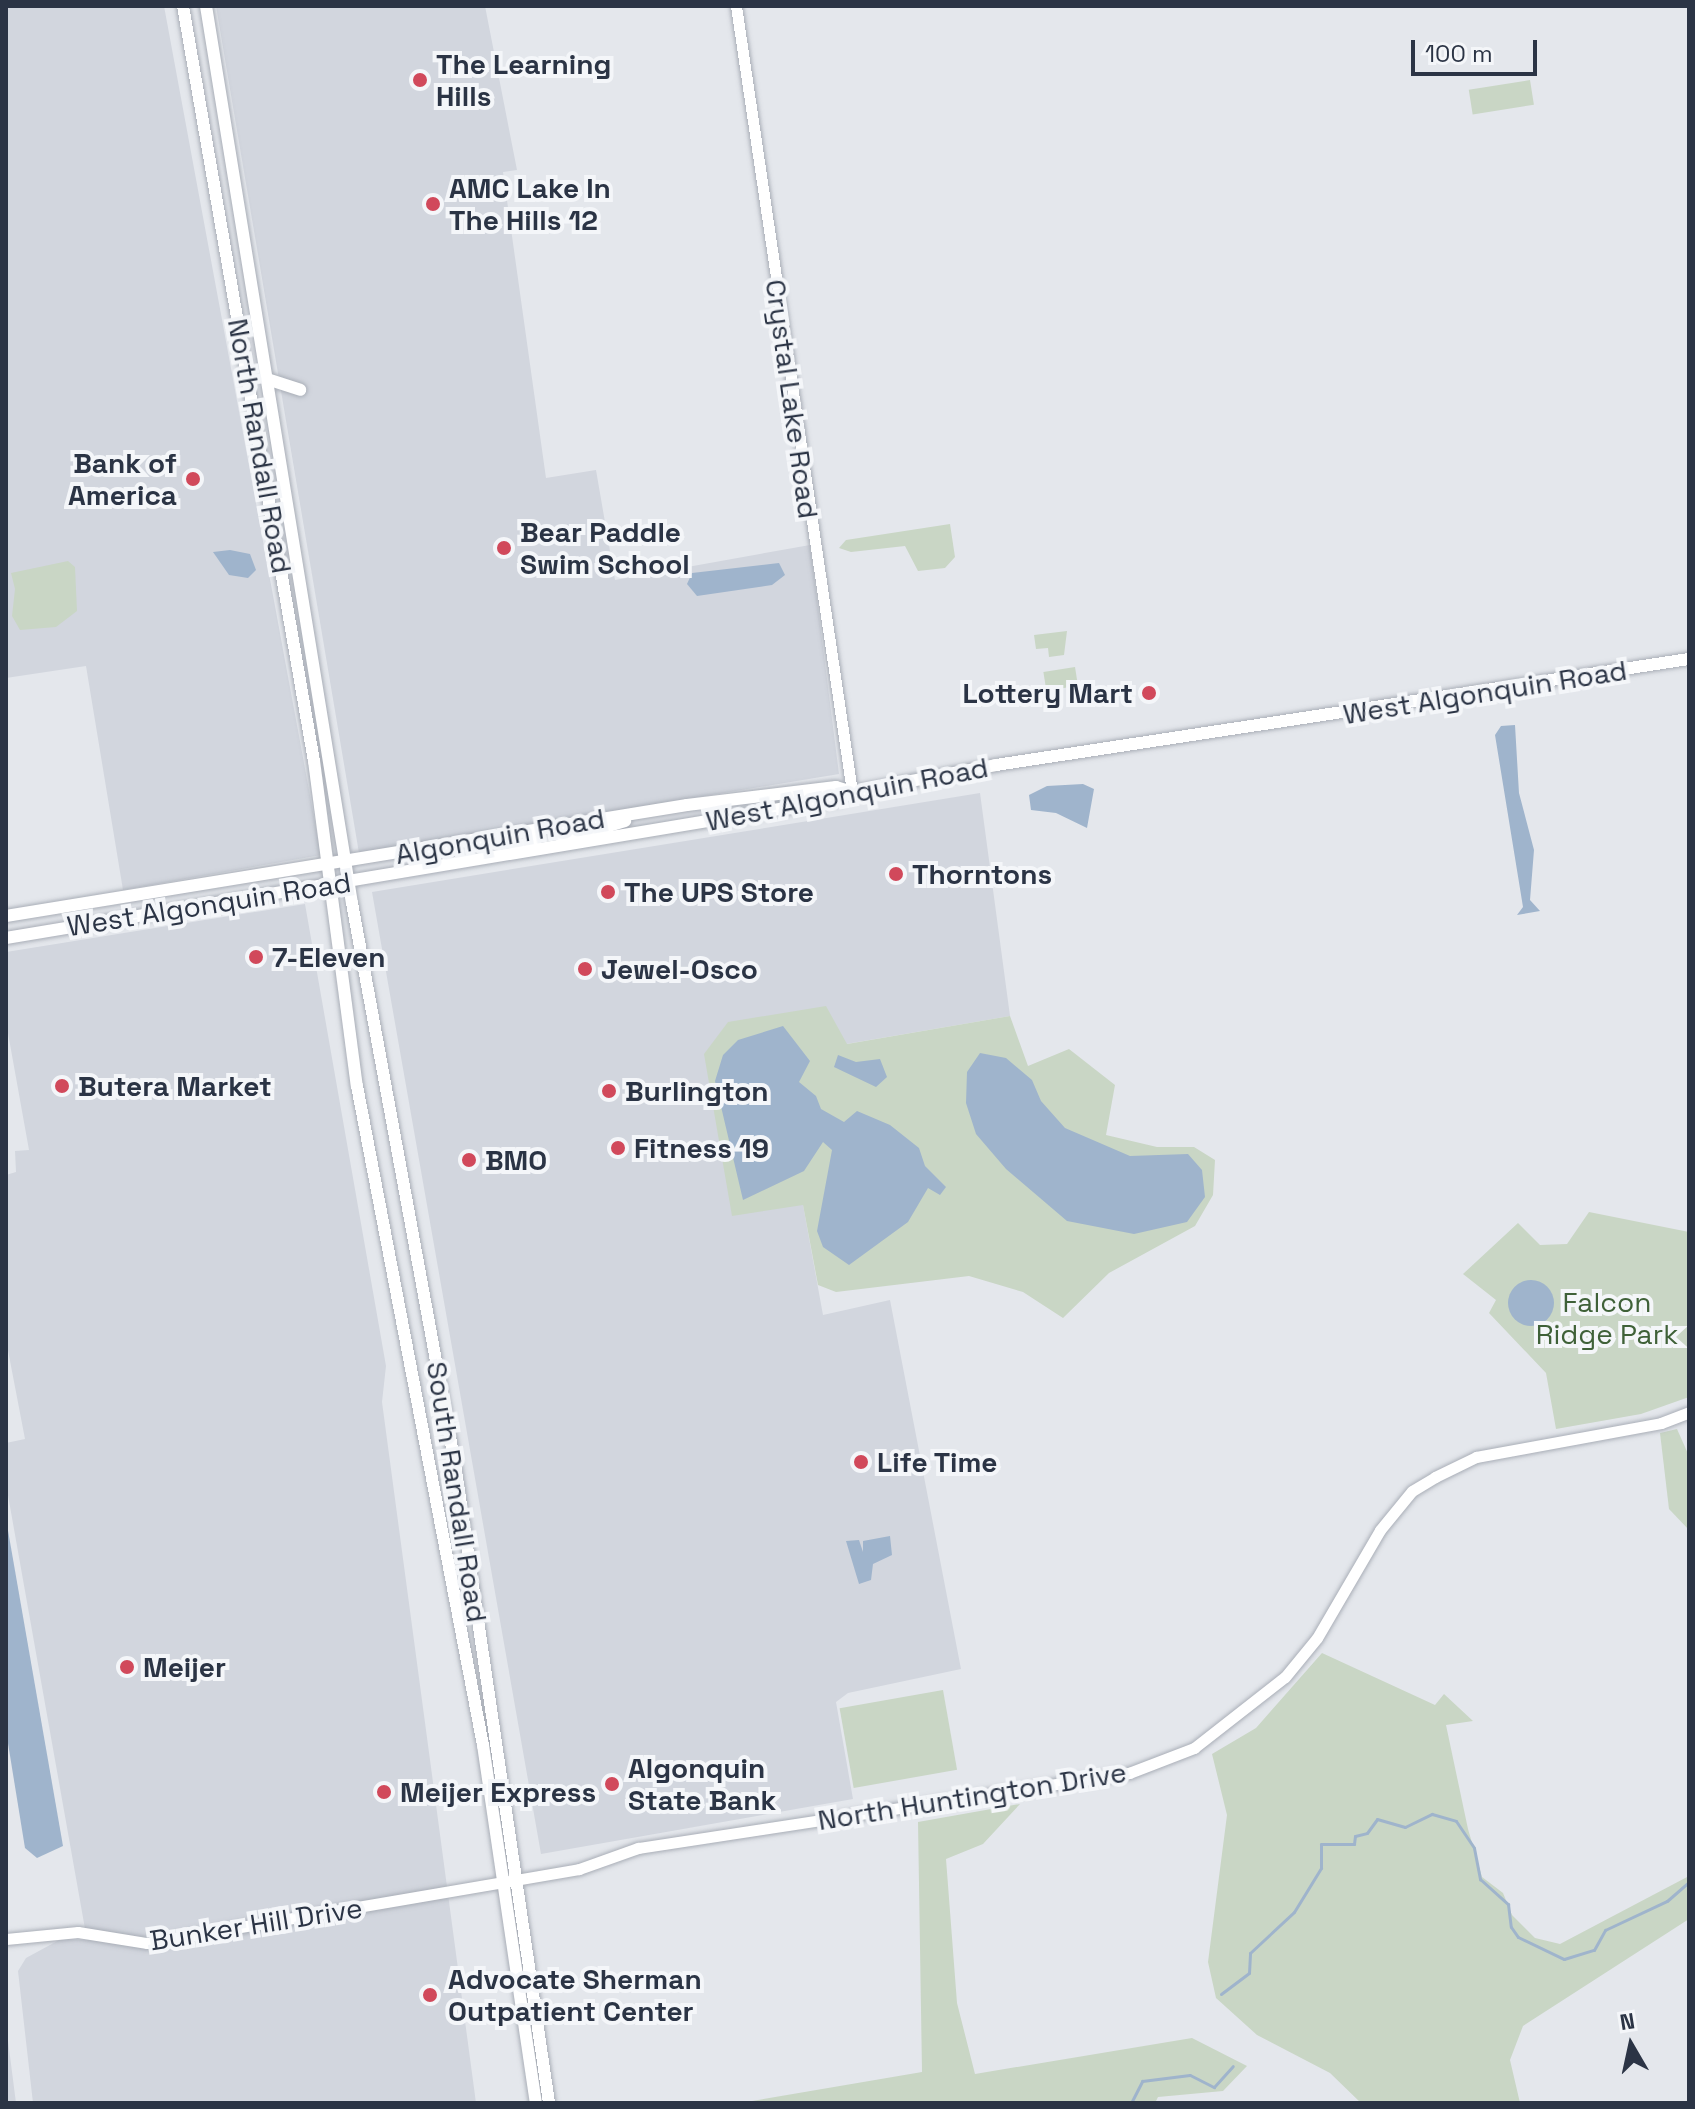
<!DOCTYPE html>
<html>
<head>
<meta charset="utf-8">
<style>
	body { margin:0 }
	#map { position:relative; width:1695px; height:2109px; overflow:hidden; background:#e4e7ec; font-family:"Space Grotesk",sans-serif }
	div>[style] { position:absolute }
	.built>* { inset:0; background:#d2d6de }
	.green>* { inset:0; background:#c9d6c5; transform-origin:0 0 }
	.water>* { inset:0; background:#9fb4cc }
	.round { border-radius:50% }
	.stream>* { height:3px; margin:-1.5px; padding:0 1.5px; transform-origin:1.5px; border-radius:1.5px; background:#9fb4cc }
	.roads { filter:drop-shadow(0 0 2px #a9aeb7) drop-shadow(0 0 2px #a9aeb7) }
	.secondary>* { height:11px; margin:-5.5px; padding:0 5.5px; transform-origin:5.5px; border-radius:5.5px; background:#fff }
	.primary>* { height:12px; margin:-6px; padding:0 6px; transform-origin:6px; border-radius:6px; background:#fff }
	.dots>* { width:22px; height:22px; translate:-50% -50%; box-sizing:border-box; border:4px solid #f4f6f9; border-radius:50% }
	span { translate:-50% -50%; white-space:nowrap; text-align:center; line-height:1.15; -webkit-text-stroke:8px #f4f6f9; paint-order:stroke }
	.poi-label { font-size:28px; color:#2b3445; font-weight:700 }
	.left { translate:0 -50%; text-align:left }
	.right { translate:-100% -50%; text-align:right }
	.street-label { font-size:28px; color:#2b3445 }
	.park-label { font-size:28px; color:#3f6138 }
	.frame { position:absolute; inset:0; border:8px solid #2b3445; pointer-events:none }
	.north { position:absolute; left:1591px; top:2005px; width:80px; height:80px; -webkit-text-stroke:6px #f4f6f9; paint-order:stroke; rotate:351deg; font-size:22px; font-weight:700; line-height:32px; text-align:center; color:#2b3445 }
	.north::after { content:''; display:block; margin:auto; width:28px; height:36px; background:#2b3445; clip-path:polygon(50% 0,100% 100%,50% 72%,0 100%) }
	.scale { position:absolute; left:1411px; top:40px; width:126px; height:36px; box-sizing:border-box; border:4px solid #2b3445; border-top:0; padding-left:10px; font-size:24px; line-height:28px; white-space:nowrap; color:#2b3445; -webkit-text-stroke:6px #f4f6f9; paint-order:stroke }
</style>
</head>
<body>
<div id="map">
	<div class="built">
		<i style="clip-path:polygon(6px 6px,164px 6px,321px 855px,123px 890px,86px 666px,6px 678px)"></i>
		<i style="clip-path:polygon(216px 6px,485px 6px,517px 170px,503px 172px,546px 478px,596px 470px,615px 580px,810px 545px,839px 774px,359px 853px)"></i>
		<i style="clip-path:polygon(980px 793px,1010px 1016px,846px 1044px,803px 1205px,823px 1315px,890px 1300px,961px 1669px,848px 1693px,836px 1702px,853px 1799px,541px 1854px,372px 892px)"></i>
		<i style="clip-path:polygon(305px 904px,386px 1366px,382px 1402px,476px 2103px,33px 2103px,18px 1971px,26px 1958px,61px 1939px,87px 1940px,6px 1484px,6px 1443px,25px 1439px,6px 1340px,6px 1175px,16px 1172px,15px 1151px,29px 1150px,6px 1022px,6px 952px)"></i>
		<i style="clip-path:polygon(6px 2025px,16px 2103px,6px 2103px)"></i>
	</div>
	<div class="green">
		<i style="left:1530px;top:80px;width:25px;height:62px;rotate:81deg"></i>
		<i style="clip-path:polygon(950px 524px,955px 557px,945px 568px,918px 571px,905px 546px,851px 552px,839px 548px,846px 540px)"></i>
		<i style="clip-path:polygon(68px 561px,75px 567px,77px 611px,56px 627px,20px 630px,12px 616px,15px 589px,11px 573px)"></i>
		<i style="clip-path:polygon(1067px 631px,1064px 655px,1049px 657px,1048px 648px,1036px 649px,1034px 635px)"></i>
		<i style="left:1075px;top:667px;width:19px;height:32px;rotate:81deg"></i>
		<i style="clip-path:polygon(826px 1006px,847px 1044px,1010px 1016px,1028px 1066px,1069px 1049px,1115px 1085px,1106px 1135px,1157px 1147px,1194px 1147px,1215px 1160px,1213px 1195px,1195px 1226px,1109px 1273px,1063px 1318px,1023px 1292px,969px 1276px,836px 1292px,818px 1285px,803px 1205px,732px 1216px,704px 1054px,728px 1022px)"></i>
		<i style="clip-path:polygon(1589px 1212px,1689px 1232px,1689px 1397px,1641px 1414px,1556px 1429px,1546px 1373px,1489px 1313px,1496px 1300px,1463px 1274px,1518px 1223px,1540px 1245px,1567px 1244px)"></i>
		<i style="clip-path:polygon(1677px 1429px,1689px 1456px,1689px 1530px,1669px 1509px,1660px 1433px)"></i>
		<i style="clip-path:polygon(1322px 1653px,1435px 1705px,1444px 1694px,1473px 1721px,1446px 1725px,1468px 1829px,1482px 1877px,1503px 1893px,1512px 1915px,1535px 1938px,1560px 1944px,1689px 1876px,1689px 1919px,1523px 2026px,1510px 2060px,1520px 2103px,1361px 2103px,1330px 2073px,1257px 2035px,1216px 1998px,1208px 1962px,1227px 1815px,1212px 1754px,1256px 1728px)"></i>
		<i style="left:943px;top:1690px;width:81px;height:105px;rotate:80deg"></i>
		<i style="clip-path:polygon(1020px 1804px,983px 1844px,946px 1859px,957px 2003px,975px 2074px,1192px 2038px,1247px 2066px,1223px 2091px,1158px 2097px,1155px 2103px,740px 2103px,922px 2072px,918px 1822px)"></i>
	</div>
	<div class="water">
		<i style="clip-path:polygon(230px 550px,250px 554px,256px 570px,248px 578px,229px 575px,213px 552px)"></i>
		<i style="clip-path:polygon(779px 563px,785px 575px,772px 585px,697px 596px,687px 584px,692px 573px)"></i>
		<i style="clip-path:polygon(1515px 725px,1519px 793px,1534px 850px,1530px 900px,1540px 911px,1517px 915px,1523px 907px,1495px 735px,1501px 726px)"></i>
		<i style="clip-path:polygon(1047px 786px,1083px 784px,1094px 789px,1087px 828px,1056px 813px,1031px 810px,1029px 795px)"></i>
		<i style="clip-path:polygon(783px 1026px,810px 1061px,799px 1082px,816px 1096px,821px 1109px,844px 1122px,857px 1111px,890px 1125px,919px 1148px,925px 1166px,946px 1187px,940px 1195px,928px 1188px,908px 1222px,849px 1265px,823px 1247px,817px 1231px,832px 1150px,823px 1142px,804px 1171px,743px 1200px,715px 1081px,723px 1055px,738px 1040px)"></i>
		<i style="clip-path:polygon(980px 1053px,1006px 1058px,1032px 1080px,1041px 1101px,1065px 1128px,1130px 1156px,1188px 1154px,1202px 1170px,1205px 1197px,1187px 1222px,1134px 1234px,1067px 1221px,1006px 1169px,976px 1134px,966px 1103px,967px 1072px)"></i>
		<i style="clip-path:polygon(838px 1055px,856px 1062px,880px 1059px,887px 1077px,876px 1087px,834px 1067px)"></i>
		<i class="round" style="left:1508px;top:1280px;width:46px;height:46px"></i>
		<i style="clip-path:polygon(6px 1519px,63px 1846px,37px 1858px,25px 1848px,6px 1731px)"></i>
		<i style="clip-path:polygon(890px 1536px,892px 1555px,873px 1564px,871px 1580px,859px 1584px,846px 1541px,859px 1540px,863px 1552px,863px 1541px)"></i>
	</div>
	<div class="stream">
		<i style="left:1221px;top:1994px;width:35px;rotate:-37deg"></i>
		<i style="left:1249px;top:1973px;width:20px;rotate:-87deg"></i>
		<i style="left:1250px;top:1953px;width:60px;rotate:-43deg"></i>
		<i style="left:1294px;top:1912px;width:52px;rotate:-58.5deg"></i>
		<i style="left:1321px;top:1868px;width:24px;rotate:-90deg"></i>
		<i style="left:1321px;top:1844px;width:33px"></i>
		<i style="left:1354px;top:1844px;width:8px;rotate:-83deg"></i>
		<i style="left:1355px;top:1836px;width:12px;rotate:-14deg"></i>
		<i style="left:1367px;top:1833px;width:17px;rotate:-54deg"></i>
		<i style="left:1377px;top:1819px;width:29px;rotate:16deg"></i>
		<i style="left:1405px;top:1827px;width:30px;rotate:-26deg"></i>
		<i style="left:1432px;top:1814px;width:25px;rotate:16deg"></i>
		<i style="left:1456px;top:1821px;width:32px;rotate:56deg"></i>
		<i style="left:1474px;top:1848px;width:32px;rotate:79deg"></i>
		<i style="left:1480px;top:1879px;width:38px;rotate:42deg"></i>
		<i style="left:1508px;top:1904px;width:23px;rotate:83deg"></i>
		<i style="left:1511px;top:1927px;width:12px;rotate:55deg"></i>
		<i style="left:1518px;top:1937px;width:51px;rotate:25.6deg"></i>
		<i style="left:1564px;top:1959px;width:31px;rotate:-17deg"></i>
		<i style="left:1594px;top:1950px;width:23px;rotate:-61deg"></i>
		<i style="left:1605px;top:1930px;width:68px;rotate:-25.1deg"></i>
		<i style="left:1667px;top:1901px;width:29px;rotate:-41deg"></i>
		<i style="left:1131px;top:2103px;width:25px;rotate:-63deg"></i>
		<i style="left:1142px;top:2081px;width:48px;rotate:-7.1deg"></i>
		<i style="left:1190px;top:2075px;width:27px;rotate:27deg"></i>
		<i style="left:1214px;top:2087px;width:28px;rotate:-48deg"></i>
	</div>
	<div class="roads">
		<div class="secondary">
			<i style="left:736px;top:6px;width:795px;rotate:81.6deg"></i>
			<i style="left:6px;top:1939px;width:72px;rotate:-5.6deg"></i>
			<i style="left:78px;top:1932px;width:70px;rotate:9.1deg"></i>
			<i style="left:147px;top:1943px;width:438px;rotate:-9.7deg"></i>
			<i style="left:579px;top:1869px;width:63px;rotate:-19.6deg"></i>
			<i style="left:638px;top:1848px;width:497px;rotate:-8.7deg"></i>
			<i style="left:1129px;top:1773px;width:70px;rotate:-21deg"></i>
			<i style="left:1194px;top:1748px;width:115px;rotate:-38deg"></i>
			<i style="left:1285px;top:1677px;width:50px;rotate:-50.6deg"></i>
			<i style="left:1317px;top:1638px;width:125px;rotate:-59.7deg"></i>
			<i style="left:1380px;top:1530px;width:50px;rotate:-50.6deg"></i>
			<i style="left:1412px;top:1491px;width:27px;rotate:-31deg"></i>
			<i style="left:1435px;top:1477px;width:46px;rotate:-26deg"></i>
			<i style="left:1476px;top:1457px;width:188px;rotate:-10.4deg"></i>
			<i style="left:1661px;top:1423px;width:30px;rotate:-21deg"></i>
		</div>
		<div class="primary">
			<i style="left:183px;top:6px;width:766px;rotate:80.16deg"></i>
			<i style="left:314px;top:761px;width:328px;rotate:82.5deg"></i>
			<i style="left:357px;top:1086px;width:671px;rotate:79.18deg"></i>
			<i style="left:483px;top:1745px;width:362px;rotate:81.6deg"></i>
			<i style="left:206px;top:6px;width:909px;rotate:80.76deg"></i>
			<i style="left:352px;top:903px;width:570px;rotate:79.6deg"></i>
			<i style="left:455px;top:1464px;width:646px;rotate:81.63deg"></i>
			<i style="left:267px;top:379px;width:35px;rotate:18deg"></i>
			<i style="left:562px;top:840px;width:66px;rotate:-16.8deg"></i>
			<i style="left:516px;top:847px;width:20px;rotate:-18deg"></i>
			<i style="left:535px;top:841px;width:16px;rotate:-60deg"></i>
			<i style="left:6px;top:916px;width:690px;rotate:-9.26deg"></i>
			<i style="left:687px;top:805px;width:150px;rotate:-6.9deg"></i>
			<i style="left:836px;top:787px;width:17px;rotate:17deg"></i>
			<i style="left:6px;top:938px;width:845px;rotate:-9.47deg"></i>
			<i style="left:839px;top:799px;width:15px;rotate:-28deg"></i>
			<i style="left:852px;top:792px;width:147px;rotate:-10.6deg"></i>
			<i style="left:996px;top:765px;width:701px;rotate:-8.7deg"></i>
		</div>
	</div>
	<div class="dots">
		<i style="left:420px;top:80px;background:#d1495b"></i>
		<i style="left:433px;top:204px;background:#d1495b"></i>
		<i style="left:193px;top:479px;background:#d1495b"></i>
		<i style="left:504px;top:548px;background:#d1495b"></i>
		<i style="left:1149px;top:693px;background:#d1495b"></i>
		<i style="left:896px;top:874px;background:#d1495b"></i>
		<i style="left:608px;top:892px;background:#d1495b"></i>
		<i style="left:256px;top:957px;background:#d1495b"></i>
		<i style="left:585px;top:969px;background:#d1495b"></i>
		<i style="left:62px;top:1086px;background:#d1495b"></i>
		<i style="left:609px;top:1091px;background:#d1495b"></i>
		<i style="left:618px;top:1148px;background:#d1495b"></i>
		<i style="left:469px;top:1160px;background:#d1495b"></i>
		<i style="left:861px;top:1462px;background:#d1495b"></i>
		<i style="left:127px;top:1667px;background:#d1495b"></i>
		<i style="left:612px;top:1784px;background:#d1495b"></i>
		<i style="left:384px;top:1792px;background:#d1495b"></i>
		<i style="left:430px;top:1995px;background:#d1495b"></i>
	</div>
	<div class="poi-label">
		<span class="left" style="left:436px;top:80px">The Learning<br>Hills</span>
		<span class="left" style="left:449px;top:204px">AMC Lake In<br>The Hills 12</span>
		<span class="right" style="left:177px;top:479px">Bank of<br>America</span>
		<span class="left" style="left:520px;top:548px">Bear Paddle<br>Swim School</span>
		<span class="right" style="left:1133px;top:693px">Lottery Mart</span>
		<span class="left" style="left:912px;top:874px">Thorntons</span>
		<span class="left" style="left:624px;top:892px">The UPS Store</span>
		<span class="left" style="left:272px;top:957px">7-Eleven</span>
		<span class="left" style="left:601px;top:969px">Jewel-Osco</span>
		<span class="left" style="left:78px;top:1086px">Butera Market</span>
		<span class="left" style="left:625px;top:1091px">Burlington</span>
		<span class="left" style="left:634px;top:1148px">Fitness 19</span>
		<span class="left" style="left:485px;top:1160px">BMO</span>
		<span class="left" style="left:877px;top:1462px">Life Time</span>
		<span class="left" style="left:143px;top:1667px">Meijer</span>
		<span class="left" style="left:628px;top:1784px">Algonquin<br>State Bank</span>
		<span class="left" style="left:400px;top:1792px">Meijer Express</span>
		<span class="left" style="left:448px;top:1995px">Advocate Sherman<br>Outpatient Center</span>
	</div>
	<div class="street-label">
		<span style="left:792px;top:399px;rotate:82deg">Crystal Lake Road</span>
		<span style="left:260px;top:446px;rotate:80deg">North Randall Road</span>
		<span style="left:1485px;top:692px;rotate:-9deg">West Algonquin Road</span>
		<span style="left:847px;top:794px;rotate:-11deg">West Algonquin Road</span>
		<span style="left:500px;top:836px;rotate:-10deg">Algonquin Road</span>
		<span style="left:209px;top:904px;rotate:-9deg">West Algonquin Road</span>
		<span style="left:457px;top:1492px;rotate:81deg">South Randall Road</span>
		<span style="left:972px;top:1796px;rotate:-9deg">North Huntington Drive</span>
		<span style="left:256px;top:1924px;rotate:-9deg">Bunker Hill Drive</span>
	</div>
	<div class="park-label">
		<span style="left:1607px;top:1318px">Falcon<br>Ridge Park</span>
	</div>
	<div class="frame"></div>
	<div class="north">N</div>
	<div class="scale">100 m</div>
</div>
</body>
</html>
